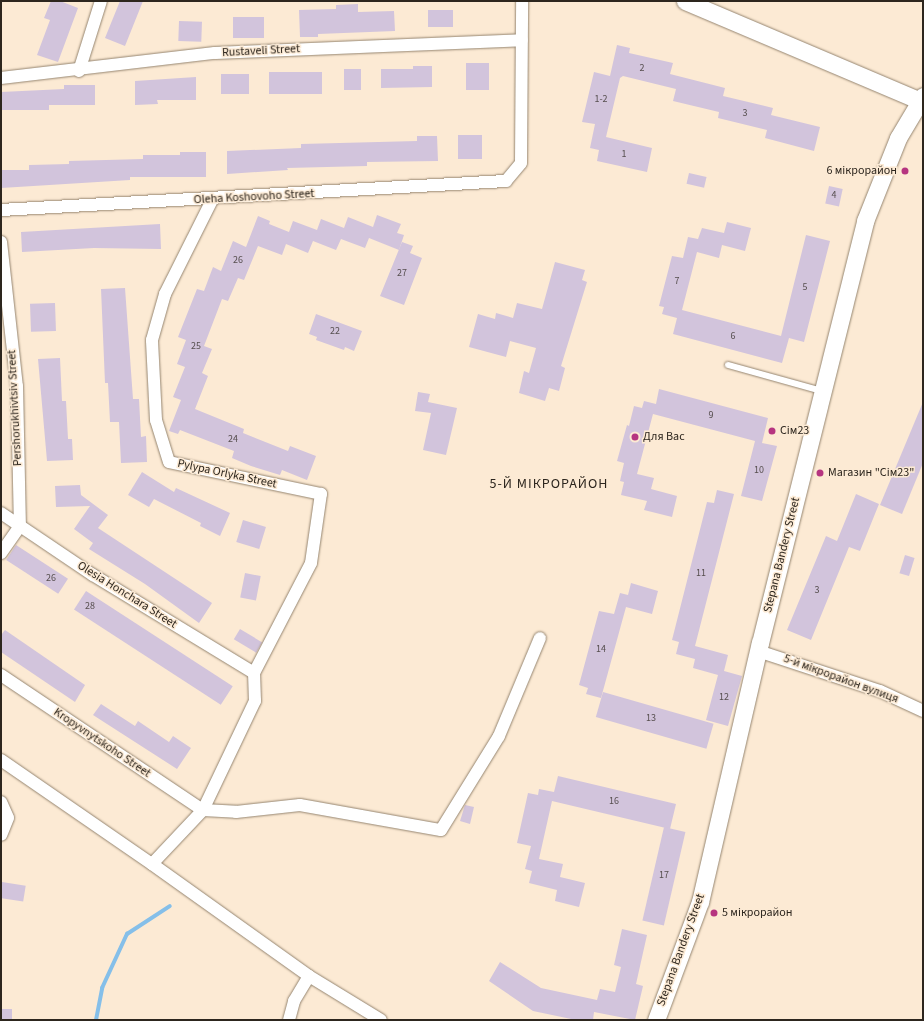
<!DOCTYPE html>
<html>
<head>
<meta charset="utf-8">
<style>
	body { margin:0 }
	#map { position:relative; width:924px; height:1021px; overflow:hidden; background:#fcead4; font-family:"Source Sans 3",sans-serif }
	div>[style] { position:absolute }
	.stream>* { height:4px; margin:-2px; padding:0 2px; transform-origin:2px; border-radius:2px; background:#85bfe9 }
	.building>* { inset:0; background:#d2c4dc; transform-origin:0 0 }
	.roads { filter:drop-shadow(0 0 1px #958570) drop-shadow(0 0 1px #958570) }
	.lane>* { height:6px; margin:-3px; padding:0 3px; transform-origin:3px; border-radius:3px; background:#fff }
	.street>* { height:12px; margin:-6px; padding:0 6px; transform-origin:6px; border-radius:6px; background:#fff }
	.secondary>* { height:17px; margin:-8.5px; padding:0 8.5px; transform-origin:8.5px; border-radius:8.5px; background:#fff }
	.dots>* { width:11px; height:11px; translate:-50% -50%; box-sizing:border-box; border:2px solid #fcead4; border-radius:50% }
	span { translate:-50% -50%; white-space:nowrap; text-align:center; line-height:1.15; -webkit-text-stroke:3px #fcead4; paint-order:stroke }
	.number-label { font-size:10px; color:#564e4e }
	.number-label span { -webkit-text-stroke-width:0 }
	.street-label { font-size:12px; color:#2d261e }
	.poi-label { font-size:12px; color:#2d261e }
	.right { translate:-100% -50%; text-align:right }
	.left { translate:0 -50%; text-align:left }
	.quarter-label { font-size:14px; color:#2d261e; letter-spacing:1px }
	.frame { position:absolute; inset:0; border:2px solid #2d261e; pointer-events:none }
</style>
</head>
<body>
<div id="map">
	<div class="stream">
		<i style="left:96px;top:1020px;width:33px;rotate:-79deg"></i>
		<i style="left:102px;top:988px;width:60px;rotate:-65.2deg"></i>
		<i style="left:127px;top:934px;width:51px;rotate:-33.1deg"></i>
	</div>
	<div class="building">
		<i style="clip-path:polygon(51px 1px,60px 1px,78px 8px,58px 62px,37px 55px,50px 20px,44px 18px)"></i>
		<i style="clip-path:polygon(120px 1px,143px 1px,125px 46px,105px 38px)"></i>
		<i style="clip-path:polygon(358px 4px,358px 12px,394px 11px,395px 31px,318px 34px,318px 37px,300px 37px,299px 10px,336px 9px,336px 5px)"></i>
		<i style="left:453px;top:10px;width:17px;height:25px;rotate:90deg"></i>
		<i style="left:233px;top:17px;width:31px;height:21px"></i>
		<i style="left:179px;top:21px;width:23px;height:20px;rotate:2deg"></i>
		<i style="clip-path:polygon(617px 45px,630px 48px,629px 53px,673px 63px,670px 74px,725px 88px,723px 96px,773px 108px,771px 115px,820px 127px,814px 151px,765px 138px,767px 130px,718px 118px,719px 112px,673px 101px,676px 89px,623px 76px,620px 78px,606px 137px,652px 148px,647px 172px,597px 161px,599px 150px,590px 148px,595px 124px,582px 122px,594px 72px,610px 76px)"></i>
		<i style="left:466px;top:63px;width:23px;height:27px"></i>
		<i style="clip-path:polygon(413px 66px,432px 66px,432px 87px,381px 88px,381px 69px,413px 69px)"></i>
		<i style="left:344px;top:69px;width:17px;height:21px"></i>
		<i style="left:322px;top:72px;width:22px;height:53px;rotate:90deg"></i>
		<i style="left:221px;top:74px;width:28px;height:20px"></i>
		<i style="clip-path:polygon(196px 77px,196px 100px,157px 100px,158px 104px,135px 105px,135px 81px)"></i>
		<i style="clip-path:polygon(64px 85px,95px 85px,95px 105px,49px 105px,49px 110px,1px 110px,1px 92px,64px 89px)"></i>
		<i style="left:458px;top:135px;width:24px;height:24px"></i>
		<i style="clip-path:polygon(417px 136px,437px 136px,438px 161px,367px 162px,367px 166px,287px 168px,288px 170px,227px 174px,227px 151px,301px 148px,301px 144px,417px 141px)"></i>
		<i style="clip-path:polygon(180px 152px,206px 152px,206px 177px,130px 177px,130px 180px,1px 188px,1px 170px,29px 170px,29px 165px,69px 164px,69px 161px,143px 159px,143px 155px,180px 155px)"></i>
		<i style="left:689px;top:173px;width:18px;height:11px;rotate:13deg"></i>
		<i style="left:829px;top:186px;width:14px;height:18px;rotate:12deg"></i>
		<i style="clip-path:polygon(377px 215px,401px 224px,397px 233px,404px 235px,399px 250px,369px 238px,365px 248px,341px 239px,336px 250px,313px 241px,308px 253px,286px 244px,282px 255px,258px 246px,244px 280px,238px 278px,228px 301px,222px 299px,204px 346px,212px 349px,202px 373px,208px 376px,195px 409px,244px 429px,243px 433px,288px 451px,290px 446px,316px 456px,307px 480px,282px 470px,280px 475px,251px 466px,232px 458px,234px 451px,180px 430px,178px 434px,169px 431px,181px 400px,173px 397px,185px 367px,177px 364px,186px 340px,178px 337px,197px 289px,204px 291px,213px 267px,221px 271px,233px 241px,246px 247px,258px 216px,270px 221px,269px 224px,289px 232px,293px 221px,317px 230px,321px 219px,344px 228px,348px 217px,373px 227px)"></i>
		<i style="clip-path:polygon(727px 222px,751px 228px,745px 251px,722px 245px,719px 258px,697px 252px,682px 310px,781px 336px,806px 235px,830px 241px,804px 342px,789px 338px,782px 363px,673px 334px,677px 318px,662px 314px,664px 307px,659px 306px,672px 256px,683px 258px,688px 237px,698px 239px,702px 228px,724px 233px)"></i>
		<i style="clip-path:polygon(160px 224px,161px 249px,94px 248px,22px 252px,21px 232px)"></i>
		<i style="clip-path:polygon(402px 242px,413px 246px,410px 253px,422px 258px,404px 305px,380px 296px)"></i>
		<i style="clip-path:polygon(555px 262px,585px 270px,582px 280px,587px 282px,561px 366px,565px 368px,559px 391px,549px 388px,545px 401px,519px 393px,524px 371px,529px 373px,536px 348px,510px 341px,506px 357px,469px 347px,478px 314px,495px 319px,496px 313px,513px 318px,517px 303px,542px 309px)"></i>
		<i style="clip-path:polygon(125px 288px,133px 399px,139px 399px,141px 437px,146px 436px,147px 462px,121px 463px,119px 422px,110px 422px,108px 383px,105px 383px,101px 289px)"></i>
		<i style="left:55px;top:303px;width:28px;height:25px;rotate:88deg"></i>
		<i style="clip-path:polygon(316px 314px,362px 331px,354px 351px,345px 347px,344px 350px,316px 340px,317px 337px,309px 334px)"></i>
		<i style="clip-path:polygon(60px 358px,62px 401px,66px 401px,68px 439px,72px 439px,73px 460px,47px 461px,38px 359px)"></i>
		<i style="clip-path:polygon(659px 389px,768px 418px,762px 443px,777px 446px,762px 501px,741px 496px,755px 441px,653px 414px,637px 474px,654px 478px,651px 489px,677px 496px,672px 517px,644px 510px,647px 501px,621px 495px,624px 482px,620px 481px,624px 463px,617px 461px,627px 425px,629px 426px,634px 406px,642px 408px,644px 401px,656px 404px)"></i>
		<i style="clip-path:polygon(418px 392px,430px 394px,428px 402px,457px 408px,446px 455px,423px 450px,431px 413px,415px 411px)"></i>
		<i style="clip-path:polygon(923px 402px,923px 463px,902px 514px,880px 505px)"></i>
		<i style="clip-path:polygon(142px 472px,174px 492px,176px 488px,230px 513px,220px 536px,200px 526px,201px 523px,154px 499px,149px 507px,128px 495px)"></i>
		<i style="clip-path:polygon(80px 485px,81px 495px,108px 515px,98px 528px,212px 603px,199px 623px,145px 584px,89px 549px,93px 543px,74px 529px,90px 506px,56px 507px,55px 486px)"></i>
		<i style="clip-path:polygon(717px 490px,734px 494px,695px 646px,728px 655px,724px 671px,742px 676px,728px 726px,706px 720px,718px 675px,693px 668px,695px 659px,676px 654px,679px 642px,672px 640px,707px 502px,714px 503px)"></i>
		<i style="clip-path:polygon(856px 494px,879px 504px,860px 551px,849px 547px,811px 640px,787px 630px,826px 536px,837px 541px)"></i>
		<i style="left:243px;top:520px;width:24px;height:23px;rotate:17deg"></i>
		<i style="left:16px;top:545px;width:62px;height:18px;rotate:33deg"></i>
		<i style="left:905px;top:555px;width:10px;height:19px;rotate:17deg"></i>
		<i style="left:245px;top:573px;width:16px;height:25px;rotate:11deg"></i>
		<i style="clip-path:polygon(631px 583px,658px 591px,652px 614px,626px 607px,601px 698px,586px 694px,588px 688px,579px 685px,599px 611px,614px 614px,620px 593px,628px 595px)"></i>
		<i style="left:86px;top:591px;width:175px;height:22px;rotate:33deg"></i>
		<i style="left:240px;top:629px;width:26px;height:12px;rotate:31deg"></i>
		<i style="clip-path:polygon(5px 630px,85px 685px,75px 702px,1px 652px,1px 635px)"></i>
		<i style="left:603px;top:692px;width:115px;height:26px;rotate:16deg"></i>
		<i style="clip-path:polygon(101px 704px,135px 726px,138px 721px,169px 742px,173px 736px,191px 748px,177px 769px,93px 715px)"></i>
		<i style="clip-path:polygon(558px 776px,676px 804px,670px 829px,552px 801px,539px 859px,563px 864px,560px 877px,585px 883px,579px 907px,555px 901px,557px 890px,529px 883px,532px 871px,525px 869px,531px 846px,517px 843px,528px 793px,538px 795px,539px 789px,554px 792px)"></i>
		<i style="clip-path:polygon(465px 805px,474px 807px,470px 824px,460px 821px)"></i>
		<i style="left:664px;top:827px;width:22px;height:96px;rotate:13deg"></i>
		<i style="left:2px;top:882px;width:24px;height:16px;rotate:9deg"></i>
		<i style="clip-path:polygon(622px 929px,647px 935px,636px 984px,643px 986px,635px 1020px,594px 1012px,593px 1020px,576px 1020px,533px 1011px,489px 981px,500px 962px,541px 988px,597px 1000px,600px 989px,615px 992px,621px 967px,614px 965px)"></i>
		<i style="left:1px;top:1009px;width:11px;height:11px"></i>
	</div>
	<div class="roads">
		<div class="lane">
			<i style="left:728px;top:365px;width:98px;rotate:15.5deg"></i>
		</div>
		<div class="street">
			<i style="left:79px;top:71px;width:73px;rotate:-72.6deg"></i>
			<i style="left:1px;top:78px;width:215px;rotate:-6.7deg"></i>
			<i style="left:215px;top:53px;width:307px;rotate:-2.4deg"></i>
			<i style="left:1px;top:210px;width:506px;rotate:-3.29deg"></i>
			<i style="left:506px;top:181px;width:23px;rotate:-50deg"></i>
			<i style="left:521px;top:163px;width:162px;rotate:-89.6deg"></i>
			<i style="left:1px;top:242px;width:145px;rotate:83.7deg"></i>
			<i style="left:17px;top:386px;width:140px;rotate:88.8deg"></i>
			<i style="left:20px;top:526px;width:33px;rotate:125deg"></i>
			<i style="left:1px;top:513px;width:111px;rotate:34deg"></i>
			<i style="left:93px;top:575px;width:188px;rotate:31.3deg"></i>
			<i style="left:758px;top:651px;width:128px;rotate:18.2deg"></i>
			<i style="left:880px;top:691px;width:47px;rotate:24.9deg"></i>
			<i style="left:1px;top:675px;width:243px;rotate:33.8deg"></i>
			<i style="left:203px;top:810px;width:33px;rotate:3deg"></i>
			<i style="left:236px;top:812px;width:64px;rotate:-6.2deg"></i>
			<i style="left:300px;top:805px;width:143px;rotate:10.1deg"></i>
			<i style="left:441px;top:830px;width:110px;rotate:-58.3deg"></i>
			<i style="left:499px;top:736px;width:106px;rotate:-67.3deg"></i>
			<i style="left:1px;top:760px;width:183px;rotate:34.6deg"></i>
			<i style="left:152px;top:864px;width:193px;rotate:35.5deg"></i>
			<i style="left:309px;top:976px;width:84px;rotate:31.4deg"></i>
			<i style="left:1px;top:802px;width:17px;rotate:66deg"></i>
			<i style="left:8px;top:818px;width:18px;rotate:112deg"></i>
			<i style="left:152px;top:864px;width:74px;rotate:-46.6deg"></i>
			<i style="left:203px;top:810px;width:121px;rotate:-64.5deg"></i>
			<i style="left:255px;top:701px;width:28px;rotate:-92deg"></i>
			<i style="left:254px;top:673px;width:124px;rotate:-62.6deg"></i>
			<i style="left:311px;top:563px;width:70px;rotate:-81.8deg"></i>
			<i style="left:321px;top:494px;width:155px;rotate:-168.1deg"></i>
			<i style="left:169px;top:462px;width:44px;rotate:-107.2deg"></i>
			<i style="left:156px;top:420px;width:80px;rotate:-92.9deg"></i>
			<i style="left:152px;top:340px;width:48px;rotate:-74.2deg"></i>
			<i style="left:165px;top:294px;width:105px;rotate:-63.4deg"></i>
			<i style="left:289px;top:1020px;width:20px;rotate:-75deg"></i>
			<i style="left:294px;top:1001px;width:29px;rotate:-59deg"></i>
		</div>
		<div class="secondary">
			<i style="left:685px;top:1px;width:259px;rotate:23deg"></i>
			<i style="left:656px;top:1020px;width:126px;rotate:-69.6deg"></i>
			<i style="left:700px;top:902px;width:266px;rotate:-77deg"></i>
			<i style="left:760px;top:643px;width:435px;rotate:-76deg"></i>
			<i style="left:865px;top:221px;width:89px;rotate:-68.3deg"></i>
			<i style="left:898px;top:138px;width:49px;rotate:-59.2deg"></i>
		</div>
	</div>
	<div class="dots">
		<i style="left:905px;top:171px;background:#b63580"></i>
		<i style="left:772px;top:431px;background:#b63580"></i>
		<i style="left:635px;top:437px;background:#b63580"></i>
		<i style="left:820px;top:473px;background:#b63580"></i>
		<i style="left:714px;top:913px;background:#b63580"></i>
	</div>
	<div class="number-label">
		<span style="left:642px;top:69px">2</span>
		<span style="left:601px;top:100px">1-2</span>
		<span style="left:745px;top:114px">3</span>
		<span style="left:624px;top:155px">1</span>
		<span style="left:834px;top:196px">4</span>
		<span style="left:238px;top:261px">26</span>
		<span style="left:402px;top:274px">27</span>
		<span style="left:677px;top:282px">7</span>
		<span style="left:805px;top:288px">5</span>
		<span style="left:335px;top:332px">22</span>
		<span style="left:733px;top:337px">6</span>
		<span style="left:196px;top:347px">25</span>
		<span style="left:711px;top:416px">9</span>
		<span style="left:233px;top:440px">24</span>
		<span style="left:759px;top:471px">10</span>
		<span style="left:701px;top:574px">11</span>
		<span style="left:51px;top:579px">26</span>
		<span style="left:817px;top:591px">3</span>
		<span style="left:90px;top:607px">28</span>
		<span style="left:601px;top:650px">14</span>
		<span style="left:724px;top:698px">12</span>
		<span style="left:651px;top:719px">13</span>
		<span style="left:614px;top:802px">16</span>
		<span style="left:664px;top:876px">17</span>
	</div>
	<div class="street-label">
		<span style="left:261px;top:51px;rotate:-3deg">Rustaveli Street</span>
		<span style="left:254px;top:197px;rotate:-3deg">Oleha Koshovoho Street</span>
		<span style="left:15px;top:408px;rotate:-93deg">Pershorukhivtsiv Street</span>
		<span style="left:227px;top:474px;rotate:12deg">Pylypa Orlyka Street</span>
		<span style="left:782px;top:555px;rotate:-76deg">Stepana Bandery Street</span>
		<span style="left:127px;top:595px;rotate:32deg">Olesia Honchara Street</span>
		<span style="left:841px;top:679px;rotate:20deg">5-й мікрорайон вулиця</span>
		<span style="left:102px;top:743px;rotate:34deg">Kropyvnytskoho Street</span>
		<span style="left:681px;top:950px;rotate:-70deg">Stepana Bandery Street</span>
	</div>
	<div class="poi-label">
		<span class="right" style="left:897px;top:171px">6 мікрорайон</span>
		<span class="left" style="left:780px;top:431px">Сім23</span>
		<span class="left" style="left:643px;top:437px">Для Вас</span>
		<span class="left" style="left:828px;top:473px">Магазин "Сім23"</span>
		<span class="left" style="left:722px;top:913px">5 мікрорайон</span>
	</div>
	<div class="quarter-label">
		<span style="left:549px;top:484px">5-Й МІКРОРАЙОН</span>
	</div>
	<div class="frame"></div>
</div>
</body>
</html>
